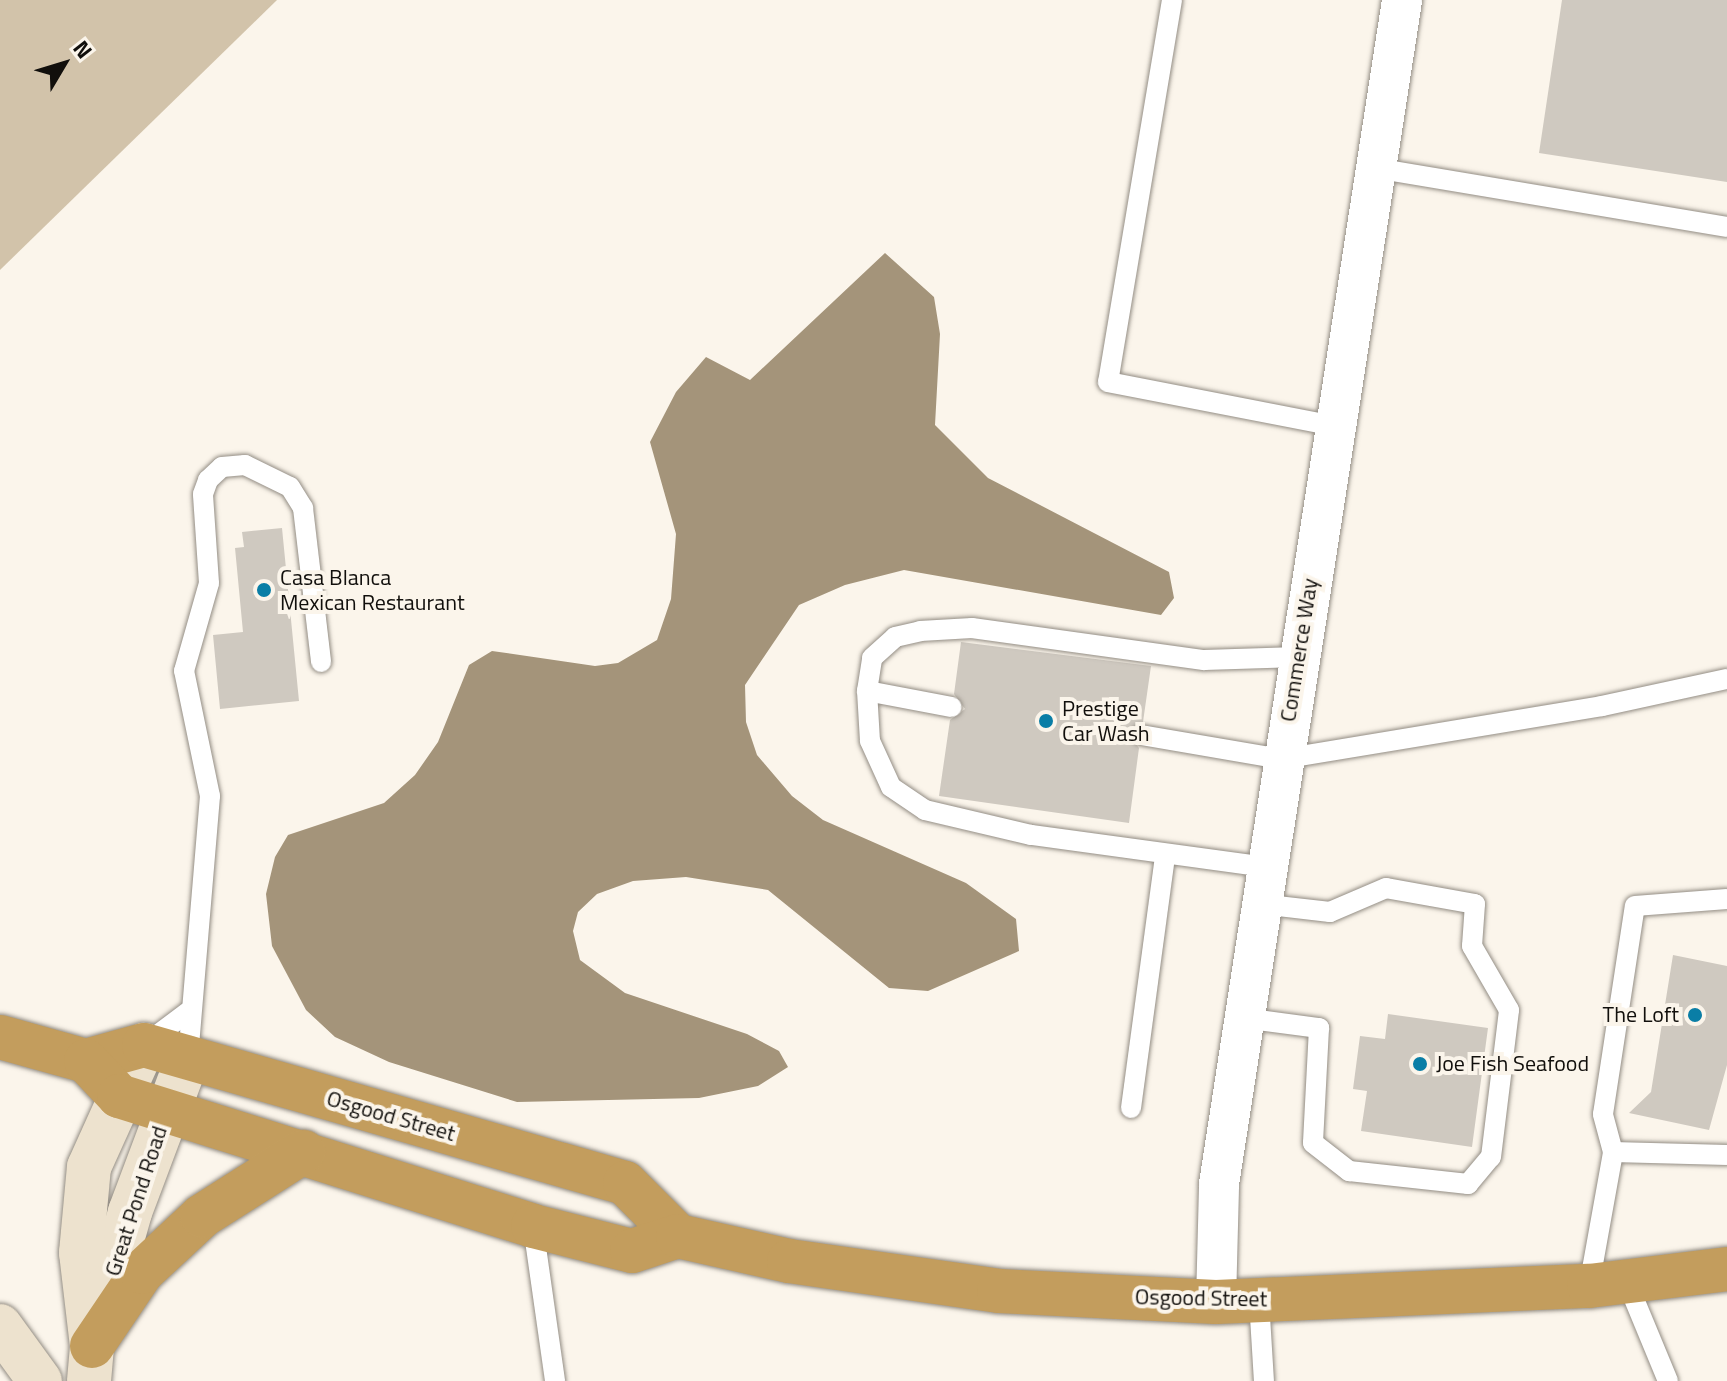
<!DOCTYPE html>
<html>
<head>
<meta charset="utf-8">
<style>
	body { margin:0 }
	#map { position:relative; width:1727px; height:1381px; overflow:hidden; background:#fbf5eb; font-family:"Titillium Web",sans-serif }
	div>[style] { position:absolute }
	.green>* { inset:0; background:#d2c3aa }
	.water>* { inset:0; background:#a4947a }
	.building>* { inset:0; background:#cfc9c0 }
	.roads { filter:drop-shadow(0 0 2px #938d84) drop-shadow(0 0 2px #938d84) }
	.lane>* { height:20px; margin:-10px; padding:0 10px; transform-origin:10px; border-radius:10px; background:#fff }
	.street>* { height:40px; margin:-20px; padding:0 20px; transform-origin:20px; border-radius:20px; background:#fff }
	.secondary>* { height:44px; margin:-22px; padding:0 22px; transform-origin:22px; border-radius:22px; background:#ede2ce }
	.highway>* { height:44px; margin:-22px; padding:0 22px; transform-origin:22px; border-radius:22px; background:#c39d5d }
	.dots>* { width:22px; height:22px; translate:-50% -50%; box-sizing:border-box; border:4px solid #fbf5eb; border-radius:50% }
	span { translate:-50% -50%; white-space:nowrap; text-align:center; line-height:1.15; -webkit-text-stroke:8px #fbf5eb; paint-order:stroke }
	.poi-label { font-size:22px; color:#110f0c }
	.left { translate:0 -50%; text-align:left }
	.right { translate:-100% -50%; text-align:right }
	.street-label { font-size:22px; color:#110f0c }
	.north { position:absolute; left:24px; top:24px; width:80px; height:80px; -webkit-text-stroke:6px #fbf5eb; paint-order:stroke; rotate:52deg; font-size:22px; font-weight:700; line-height:32px; text-align:center; color:#110f0c }
	.north::after { content:''; display:block; margin:auto; width:28px; height:36px; background:#110f0c; clip-path:polygon(50% 0,100% 100%,50% 72%,0 100%) }
</style>
</head>
<body>
<div id="map">
	<div class="green">
		<i style="clip-path:polygon(0 0,277px 0,0 270px)"></i>
	</div>
	<div class="water">
		<i style="clip-path:polygon(885px 253px,934px 297px,940px 334px,935px 425px,988px 478px,1169px 572px,1174px 598px,1161px 615px,904px 570px,845px 585px,799px 605px,745px 685px,746px 722px,757px 755px,792px 796px,823px 820px,966px 883px,1016px 919px,1019px 951px,928px 991px,889px 988px,768px 890px,686px 877px,633px 881px,597px 894px,578px 912px,573px 931px,580px 960px,625px 993px,747px 1034px,779px 1051px,788px 1067px,758px 1086px,699px 1098px,517px 1102px,389px 1062px,335px 1037px,306px 1010px,272px 946px,266px 894px,275px 857px,288px 835px,384px 803px,415px 775px,438px 742px,469px 665px,492px 651px,595px 666px,618px 663px,657px 640px,671px 599px,676px 534px,650px 442px,676px 392px,706px 357px,750px 380px)"></i>
	</div>
	<div class="building">
		<i style="clip-path:polygon(1562px 0,1727px 0,1727px 182px,1539px 153px)"></i>
		<i style="clip-path:polygon(282px 528px,299px 701px,220px 709px,213px 635px,243px 632px,235px 548px,244px 547px,242px 532px)"></i>
		<i style="clip-path:polygon(961px 642px,1151px 666px,1143px 722px,1128px 734px,1139px 748px,1129px 823px,939px 796px,950px 720px,965px 709px,954px 694px)"></i>
		<i style="clip-path:polygon(1673px 955px,1727px 966px,1727px 1065px,1709px 1130px,1629px 1113px,1651px 1092px)"></i>
		<i style="clip-path:polygon(1388px 1014px,1488px 1028px,1472px 1147px,1361px 1131px,1367px 1091px,1353px 1089px,1360px 1036px,1385px 1039px)"></i>
	</div>
	<div class="roads">
		<div class="lane">
			<i style="left:1172px;top:0;width:387px;rotate:99.5deg"></i>
			<i style="left:1108px;top:382px;width:230px;rotate:11deg"></i>
			<i style="left:1375px;top:168px;width:357px;rotate:9.5deg"></i>
			<i style="left:867px;top:691px;width:86px;rotate:10.7deg"></i>
			<i style="left:1141px;top:735px;width:143px;rotate:9.7deg"></i>
			<i style="left:1282px;top:759px;width:324px;rotate:-9.4deg"></i>
			<i style="left:1602px;top:706px;width:128px;rotate:-12.2deg"></i>
			<i style="left:1266px;top:867px;width:237px;rotate:-172.2deg"></i>
			<i style="left:1031px;top:835px;width:109px;rotate:-166.7deg"></i>
			<i style="left:925px;top:810px;width:41px;rotate:-145.9deg"></i>
			<i style="left:891px;top:787px;width:51px;rotate:-114.5deg"></i>
			<i style="left:870px;top:741px;width:50px;rotate:-93.4deg"></i>
			<i style="left:867px;top:691px;width:33px;rotate:-81deg"></i>
			<i style="left:872px;top:658px;width:31px;rotate:-42deg"></i>
			<i style="left:895px;top:637px;width:26px;rotate:-13deg"></i>
			<i style="left:920px;top:631px;width:52px;rotate:-3.3deg"></i>
			<i style="left:972px;top:628px;width:234px;rotate:7.9deg"></i>
			<i style="left:1204px;top:660px;width:94px;rotate:-1.8deg"></i>
			<i style="left:1243px;top:1018px;width:77px;rotate:7.5deg"></i>
			<i style="left:1319px;top:1028px;width:115px;rotate:93deg"></i>
			<i style="left:1313px;top:1143px;width:46px;rotate:37.9deg"></i>
			<i style="left:1349px;top:1171px;width:120px;rotate:6.2deg"></i>
			<i style="left:1468px;top:1184px;width:35px;rotate:-50deg"></i>
			<i style="left:1491px;top:1157px;width:148px;rotate:-83deg"></i>
			<i style="left:1509px;top:1010px;width:74px;rotate:-120deg"></i>
			<i style="left:1472px;top:946px;width:42px;rotate:-85.9deg"></i>
			<i style="left:1475px;top:904px;width:90px;rotate:-169.8deg"></i>
			<i style="left:1386px;top:888px;width:61px;rotate:156.8deg"></i>
			<i style="left:1330px;top:912px;width:69px;rotate:-173.4deg"></i>
			<i style="left:144px;top:1045px;width:55px;rotate:-36.9deg"></i>
			<i style="left:188px;top:1058px;width:263px;rotate:-85.2deg"></i>
			<i style="left:210px;top:796px;width:128px;rotate:-101.7deg"></i>
			<i style="left:184px;top:671px;width:91px;rotate:-74.1deg"></i>
			<i style="left:209px;top:583px;width:89px;rotate:-93.9deg"></i>
			<i style="left:203px;top:494px;width:15px;rotate:-70deg"></i>
			<i style="left:208px;top:480px;width:19px;rotate:-43deg"></i>
			<i style="left:222px;top:467px;width:23px;rotate:-5deg"></i>
			<i style="left:245px;top:465px;width:50px;rotate:26.1deg"></i>
			<i style="left:290px;top:487px;width:25px;rotate:58deg"></i>
			<i style="left:303px;top:508px;width:155px;rotate:83.3deg"></i>
			<i style="left:1131px;top:1108px;width:254px;rotate:-82.3deg"></i>
			<i style="left:1613px;top:1152px;width:114px;rotate:1.5deg"></i>
			<i style="left:533px;top:1226px;width:157px;rotate:81.9deg"></i>
			<i style="left:1627px;top:1282px;width:107px;rotate:67.5deg"></i>
			<i style="left:1589px;top:1286px;width:136px;rotate:-79.8deg"></i>
			<i style="left:1613px;top:1152px;width:39px;rotate:-105deg"></i>
			<i style="left:1603px;top:1114px;width:210px;rotate:-81.3deg"></i>
			<i style="left:1635px;top:906px;width:92px;rotate:-4.4deg"></i>
			<i style="left:1259px;top:1300px;width:81px;rotate:86.5deg"></i>
		</div>
		<div class="street">
			<i style="left:1216px;top:1302px;width:118px;rotate:-88.5deg"></i>
			<i style="left:1219px;top:1184px;width:1198px;rotate:-81.21deg"></i>
		</div>
		<div class="secondary">
			<i style="left:0;top:1326px;width:68px;rotate:54deg"></i>
			<i style="left:97px;top:1328px;width:121px;rotate:-74.1deg"></i>
			<i style="left:130px;top:1212px;width:165px;rotate:-69.4deg"></i>
			<i style="left:89px;top:1381px;width:35px;rotate:-85deg"></i>
			<i style="left:92px;top:1346px;width:94px;rotate:-96.7deg"></i>
			<i style="left:81px;top:1253px;width:86px;rotate:-84.7deg"></i>
			<i style="left:89px;top:1167px;width:134px;rotate:-65.7deg"></i>
		</div>
		<div class="highway">
			<i style="left:0;top:1037px;width:89px;rotate:15.6deg"></i>
			<i style="left:86px;top:1061px;width:60px;rotate:-15.4deg"></i>
			<i style="left:144px;top:1045px;width:500px;rotate:16.01deg"></i>
			<i style="left:625px;top:1183px;width:75px;rotate:45deg"></i>
			<i style="left:86px;top:1061px;width:48px;rotate:46.7deg"></i>
			<i style="left:119px;top:1096px;width:434px;rotate:17.4deg"></i>
			<i style="left:533px;top:1226px;width:102px;rotate:14.2deg"></i>
			<i style="left:632px;top:1251px;width:48px;rotate:-18.1deg"></i>
			<i style="left:678px;top:1236px;width:114px;rotate:12.7deg"></i>
			<i style="left:789px;top:1261px;width:212px;rotate:8.1deg"></i>
			<i style="left:999px;top:1291px;width:217px;rotate:2.9deg"></i>
			<i style="left:1216px;top:1302px;width:373px;rotate:-2.5deg"></i>
			<i style="left:1589px;top:1286px;width:139px;rotate:-7deg"></i>
			<i style="left:92px;top:1346px;width:89px;rotate:-56deg"></i>
			<i style="left:142px;top:1272px;width:82px;rotate:-43deg"></i>
			<i style="left:202px;top:1216px;width:120px;rotate:-32.4deg"></i>
		</div>
	</div>
	<div class="dots">
		<i style="left:264px;top:590px;background:#0a7ea6"></i>
		<i style="left:1046px;top:721px;background:#0a7ea6"></i>
		<i style="left:1695px;top:1015px;background:#0a7ea6"></i>
		<i style="left:1420px;top:1064px;background:#0a7ea6"></i>
	</div>
	<div class="poi-label">
		<span class="left" style="left:280px;top:590px">Casa Blanca<br>Mexican Restaurant</span>
		<span class="left" style="left:1062px;top:721px">Prestige<br>Car Wash</span>
		<span class="right" style="left:1679px;top:1015px">The Loft</span>
		<span class="left" style="left:1436px;top:1064px">Joe Fish Seafood</span>
	</div>
	<div class="street-label">
		<span style="left:1299px;top:650px;rotate:-81deg">Commerce Way</span>
		<span style="left:391px;top:1116px;rotate:16deg">Osgood Street</span>
		<span style="left:136px;top:1201px;rotate:-72deg">Great Pond Road</span>
		<span style="left:1201px;top:1298px;rotate:1deg">Osgood Street</span>
	</div>
	<div class="north">N</div>
</div>
</body>
</html>
